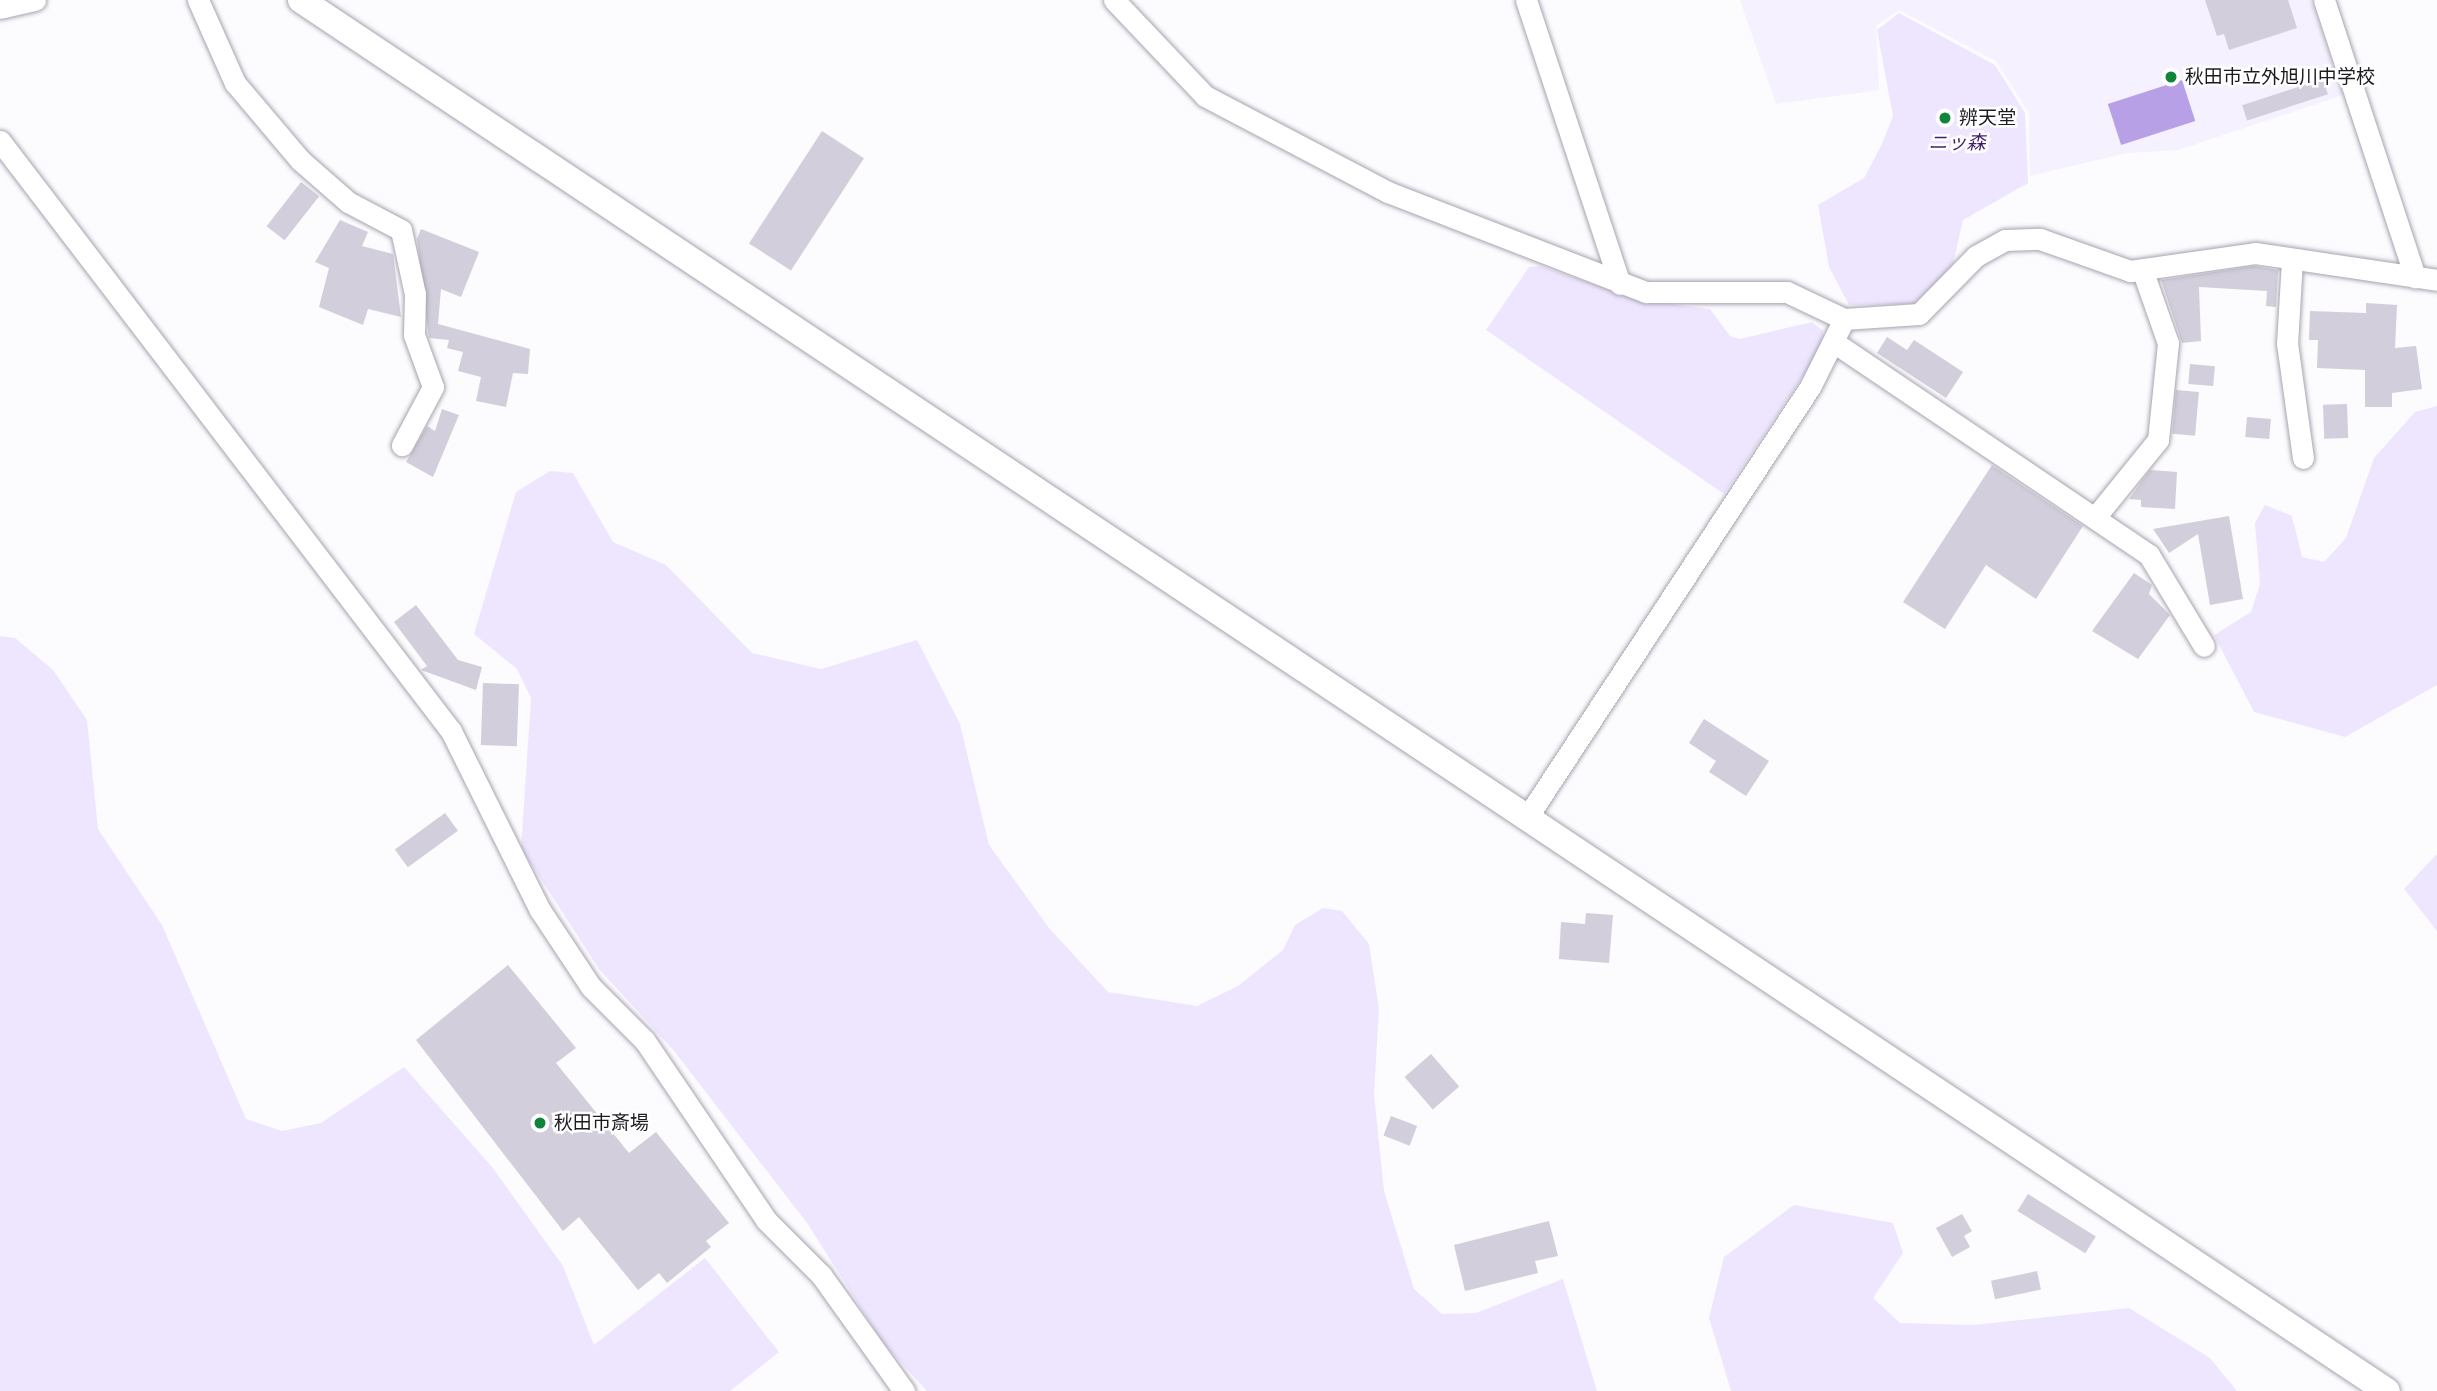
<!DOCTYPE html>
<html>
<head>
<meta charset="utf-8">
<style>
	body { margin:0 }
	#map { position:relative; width:2437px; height:1391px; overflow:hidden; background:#fcfbfe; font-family:"Noto Serif","Noto Sans JP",serif }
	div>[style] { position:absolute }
	.built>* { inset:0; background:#f5f1fe }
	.green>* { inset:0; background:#eee6ff }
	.water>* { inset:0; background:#b8a0e6; transform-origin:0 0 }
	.building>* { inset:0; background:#d2cedb; transform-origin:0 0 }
	.roads { filter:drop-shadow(0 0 2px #a7a3b0) drop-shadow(0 0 2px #a7a3b0) }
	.minor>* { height:21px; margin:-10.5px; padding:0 10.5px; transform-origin:10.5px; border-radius:10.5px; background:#fff }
	.tertiary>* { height:26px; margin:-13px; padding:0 13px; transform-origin:13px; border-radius:13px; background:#fff }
	.dots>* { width:19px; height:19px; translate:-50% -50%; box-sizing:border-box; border:4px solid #fff; border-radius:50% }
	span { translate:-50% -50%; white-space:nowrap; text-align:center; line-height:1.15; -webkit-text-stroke:5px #fff; paint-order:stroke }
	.poi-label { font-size:19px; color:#1d1b20 }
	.left { translate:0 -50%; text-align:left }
	.park-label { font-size:19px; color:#401c6d; font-style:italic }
</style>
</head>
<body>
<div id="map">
	<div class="built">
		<i style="clip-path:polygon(1740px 0,2311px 0,2343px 95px,2178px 150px,2126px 153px,2030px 176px,2029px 113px,1996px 61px,1899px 10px,1876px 26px,1879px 90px,1776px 104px)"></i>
	</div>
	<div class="green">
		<i style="clip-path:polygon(1899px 13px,1995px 65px,2025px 113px,2028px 183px,1963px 220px,1952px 269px,1914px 304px,1849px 305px,1829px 267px,1818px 205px,1864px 178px,1882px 144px,1893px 116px,1877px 30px)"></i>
		<i style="clip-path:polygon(1540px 266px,1641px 300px,1710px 309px,1730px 336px,1740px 339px,1812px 322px,1823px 331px,1823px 346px,1724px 494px,1486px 330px,1529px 267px)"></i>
		<i style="clip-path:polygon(2437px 406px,2437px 685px,2345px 737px,2254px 712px,2214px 635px,2251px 612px,2260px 584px,2255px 523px,2265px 505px,2292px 516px,2302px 557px,2324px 562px,2346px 538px,2374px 458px,2415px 412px)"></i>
		<i style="clip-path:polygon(550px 471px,573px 473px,613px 542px,666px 565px,752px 653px,821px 669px,917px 640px,960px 724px,989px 845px,1049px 928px,1108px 992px,1197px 1006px,1238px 986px,1283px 950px,1295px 925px,1323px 908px,1342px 911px,1369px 944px,1379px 1009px,1374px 1094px,1384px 1191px,1414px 1289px,1442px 1314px,1476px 1313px,1563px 1279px,1597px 1391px,927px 1391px,884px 1344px,807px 1223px,674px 1051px,599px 969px,521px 848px,531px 698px,517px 669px,474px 634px,516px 492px)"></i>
		<i style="clip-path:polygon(0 636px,15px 638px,53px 670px,87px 720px,98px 829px,162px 925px,246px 1119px,282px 1131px,321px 1123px,404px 1067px,492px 1167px,563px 1266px,594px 1345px,705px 1258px,779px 1352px,730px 1391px,0 1391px)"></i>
		<i style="clip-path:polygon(2437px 854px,2437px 931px,2404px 889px)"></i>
		<i style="clip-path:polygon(1794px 1205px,1893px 1223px,1903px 1253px,1873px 1298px,1900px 1323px,1974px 1325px,2129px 1308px,2210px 1358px,2237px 1391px,1731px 1391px,1709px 1318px,1724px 1257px)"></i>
	</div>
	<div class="water">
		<i style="left:2182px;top:80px;width:43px;height:78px;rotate:72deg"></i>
	</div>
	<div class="building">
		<i style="clip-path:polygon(2205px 0,2288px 0,2297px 28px,2229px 50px,2224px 34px,2217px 36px)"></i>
		<i style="left:2323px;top:79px;width:16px;height:85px;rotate:72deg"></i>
		<i style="left:822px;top:131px;width:50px;height:134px;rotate:33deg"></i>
		<i style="left:301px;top:182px;width:23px;height:56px;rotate:38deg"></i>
		<i style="clip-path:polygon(340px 220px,368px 232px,362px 246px,393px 254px,401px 317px,368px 309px,363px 325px,319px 307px,329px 268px,315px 262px)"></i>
		<i style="clip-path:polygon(421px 229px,479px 252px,461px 297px,441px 289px,438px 324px,530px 349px,528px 374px,513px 373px,506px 407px,476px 401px,481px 377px,458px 371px,463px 352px,447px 348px,449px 340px,429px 338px,417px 239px)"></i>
		<i style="clip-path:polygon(2254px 266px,2278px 270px,2276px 307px,2266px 306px,2267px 291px,2199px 287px,2201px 341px,2182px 343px,2161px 280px)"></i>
		<i style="clip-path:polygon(2366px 303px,2397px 305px,2395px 348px,2416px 346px,2422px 389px,2392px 393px,2392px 407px,2365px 407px,2365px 370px,2317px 368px,2318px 340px,2309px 340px,2310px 311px,2366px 313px)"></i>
		<i style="clip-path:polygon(1887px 337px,1907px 350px,1914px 340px,1963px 372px,1946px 398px,1877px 353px)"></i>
		<i style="left:2190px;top:364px;width:25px;height:20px;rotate:5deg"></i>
		<i style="left:2176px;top:390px;width:23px;height:44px;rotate:5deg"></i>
		<i style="left:2347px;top:404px;width:34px;height:24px;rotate:88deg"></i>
		<i style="clip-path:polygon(442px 409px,459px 415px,433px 477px,406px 462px,427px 426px,435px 431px)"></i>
		<i style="left:2247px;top:417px;width:24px;height:20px;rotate:5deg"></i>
		<i style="clip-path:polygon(1992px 465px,2083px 526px,2036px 599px,1986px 565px,1945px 629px,1903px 602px)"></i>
		<i style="clip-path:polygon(2150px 470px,2177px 472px,2175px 509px,2141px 507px,2141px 500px,2129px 499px)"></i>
		<i style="clip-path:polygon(2229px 516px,2243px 599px,2210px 605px,2198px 534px,2169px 553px,2153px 529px)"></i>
		<i style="clip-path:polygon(2134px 573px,2152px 585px,2149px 594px,2170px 615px,2138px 659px,2092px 631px)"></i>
		<i style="clip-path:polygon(416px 605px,458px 660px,482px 667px,476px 690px,421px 670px,427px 666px,394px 622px)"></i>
		<i style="left:483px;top:683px;width:36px;height:62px;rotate:2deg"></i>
		<i style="clip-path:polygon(1704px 719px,1769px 761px,1746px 796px,1709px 772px,1716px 761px,1689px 743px)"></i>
		<i style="left:445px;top:813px;width:22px;height:62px;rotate:54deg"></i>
		<i style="clip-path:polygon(1586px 913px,1613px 915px,1609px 963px,1559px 959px,1561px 922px,1585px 924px)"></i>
		<i style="clip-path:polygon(508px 965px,576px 1048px,556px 1063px,629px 1153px,656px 1132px,729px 1223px,706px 1241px,711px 1247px,667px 1283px,659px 1273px,638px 1290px,579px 1217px,563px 1231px,416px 1040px)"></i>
		<i style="left:1431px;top:1054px;width:43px;height:35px;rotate:49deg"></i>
		<i style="left:1391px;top:1116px;width:28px;height:21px;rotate:21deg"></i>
		<i style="left:2028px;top:1194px;width:80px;height:20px;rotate:32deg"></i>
		<i style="clip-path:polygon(1962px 1214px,1972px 1231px,1964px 1236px,1970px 1247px,1952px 1257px,1936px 1228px)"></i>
		<i style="clip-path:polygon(1549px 1221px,1558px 1256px,1535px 1261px,1538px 1273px,1465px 1291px,1454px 1245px)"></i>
		<i style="left:2037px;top:1271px;width:19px;height:47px;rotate:78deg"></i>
	</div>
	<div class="roads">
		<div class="minor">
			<i style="left:198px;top:0;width:91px;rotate:66deg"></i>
			<i style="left:235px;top:83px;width:101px;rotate:49.8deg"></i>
			<i style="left:300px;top:160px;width:64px;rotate:41.2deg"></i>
			<i style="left:348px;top:202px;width:60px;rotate:27.8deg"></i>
			<i style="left:401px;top:230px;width:66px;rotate:77.7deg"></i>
			<i style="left:415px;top:294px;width:41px;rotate:91.4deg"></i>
			<i style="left:414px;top:335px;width:55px;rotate:69.9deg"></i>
			<i style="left:433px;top:387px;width:66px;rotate:118.1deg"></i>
			<i style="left:1114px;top:0;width:132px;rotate:46.5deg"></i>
			<i style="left:1205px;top:96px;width:207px;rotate:27.7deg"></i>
			<i style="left:1388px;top:192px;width:277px;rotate:21.2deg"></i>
			<i style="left:1646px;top:292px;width:141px"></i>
			<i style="left:1787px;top:292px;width:63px;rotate:25.3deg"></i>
			<i style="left:1526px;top:0;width:299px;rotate:71.7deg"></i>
			<i style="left:2324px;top:0;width:292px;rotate:71.8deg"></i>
			<i style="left:0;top:8px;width:36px;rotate:-13deg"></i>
			<i style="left:0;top:141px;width:743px;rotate:52.61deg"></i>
			<i style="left:451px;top:731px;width:200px;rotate:63.6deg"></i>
			<i style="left:540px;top:910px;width:92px;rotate:56.5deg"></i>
			<i style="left:591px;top:987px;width:76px;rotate:45deg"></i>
			<i style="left:645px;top:1041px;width:216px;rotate:55.9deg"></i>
			<i style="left:766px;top:1220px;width:78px;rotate:45deg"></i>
			<i style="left:821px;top:1275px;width:143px;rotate:54.4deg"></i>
			<i style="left:2292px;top:260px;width:83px;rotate:93.4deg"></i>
			<i style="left:2287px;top:343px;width:116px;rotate:82.1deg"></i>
			<i style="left:1835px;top:343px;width:379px;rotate:34deg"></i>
			<i style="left:2149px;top:555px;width:106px;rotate:58.9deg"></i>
			<i style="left:2097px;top:515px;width:97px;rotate:-50.9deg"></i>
			<i style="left:2158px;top:440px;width:98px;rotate:-84.1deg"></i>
			<i style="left:2168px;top:343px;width:78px;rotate:-109.4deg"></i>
			<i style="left:1526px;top:819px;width:517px;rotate:-56.68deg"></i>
			<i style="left:1810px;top:387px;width:76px;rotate:-63.4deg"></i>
			<i style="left:1844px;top:319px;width:75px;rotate:-3.8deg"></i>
			<i style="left:1919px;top:314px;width:81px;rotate:-45.5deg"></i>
			<i style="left:1976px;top:256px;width:33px;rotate:-29deg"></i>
			<i style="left:2005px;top:240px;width:35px;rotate:-2deg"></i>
			<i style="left:2040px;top:239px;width:96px;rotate:19.6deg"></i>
			<i style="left:2130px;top:271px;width:126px;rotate:-8.2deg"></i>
			<i style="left:2255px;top:253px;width:184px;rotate:8.4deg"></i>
		</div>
		<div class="tertiary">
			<i style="left:301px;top:0;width:2507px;rotate:33.7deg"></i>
		</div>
	</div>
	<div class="dots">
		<i style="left:2171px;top:77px;background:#11843c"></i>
		<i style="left:1945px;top:118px;background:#11843c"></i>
		<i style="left:540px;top:1123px;background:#11843c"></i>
	</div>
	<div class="poi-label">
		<span class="left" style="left:2185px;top:77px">秋田市立外旭川中学校</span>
		<span class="left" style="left:1959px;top:118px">辨天堂</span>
		<span class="left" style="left:554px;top:1123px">秋田市斎場</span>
	</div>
	<div class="park-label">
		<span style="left:1957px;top:143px">ニッ森</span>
	</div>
</div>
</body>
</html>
